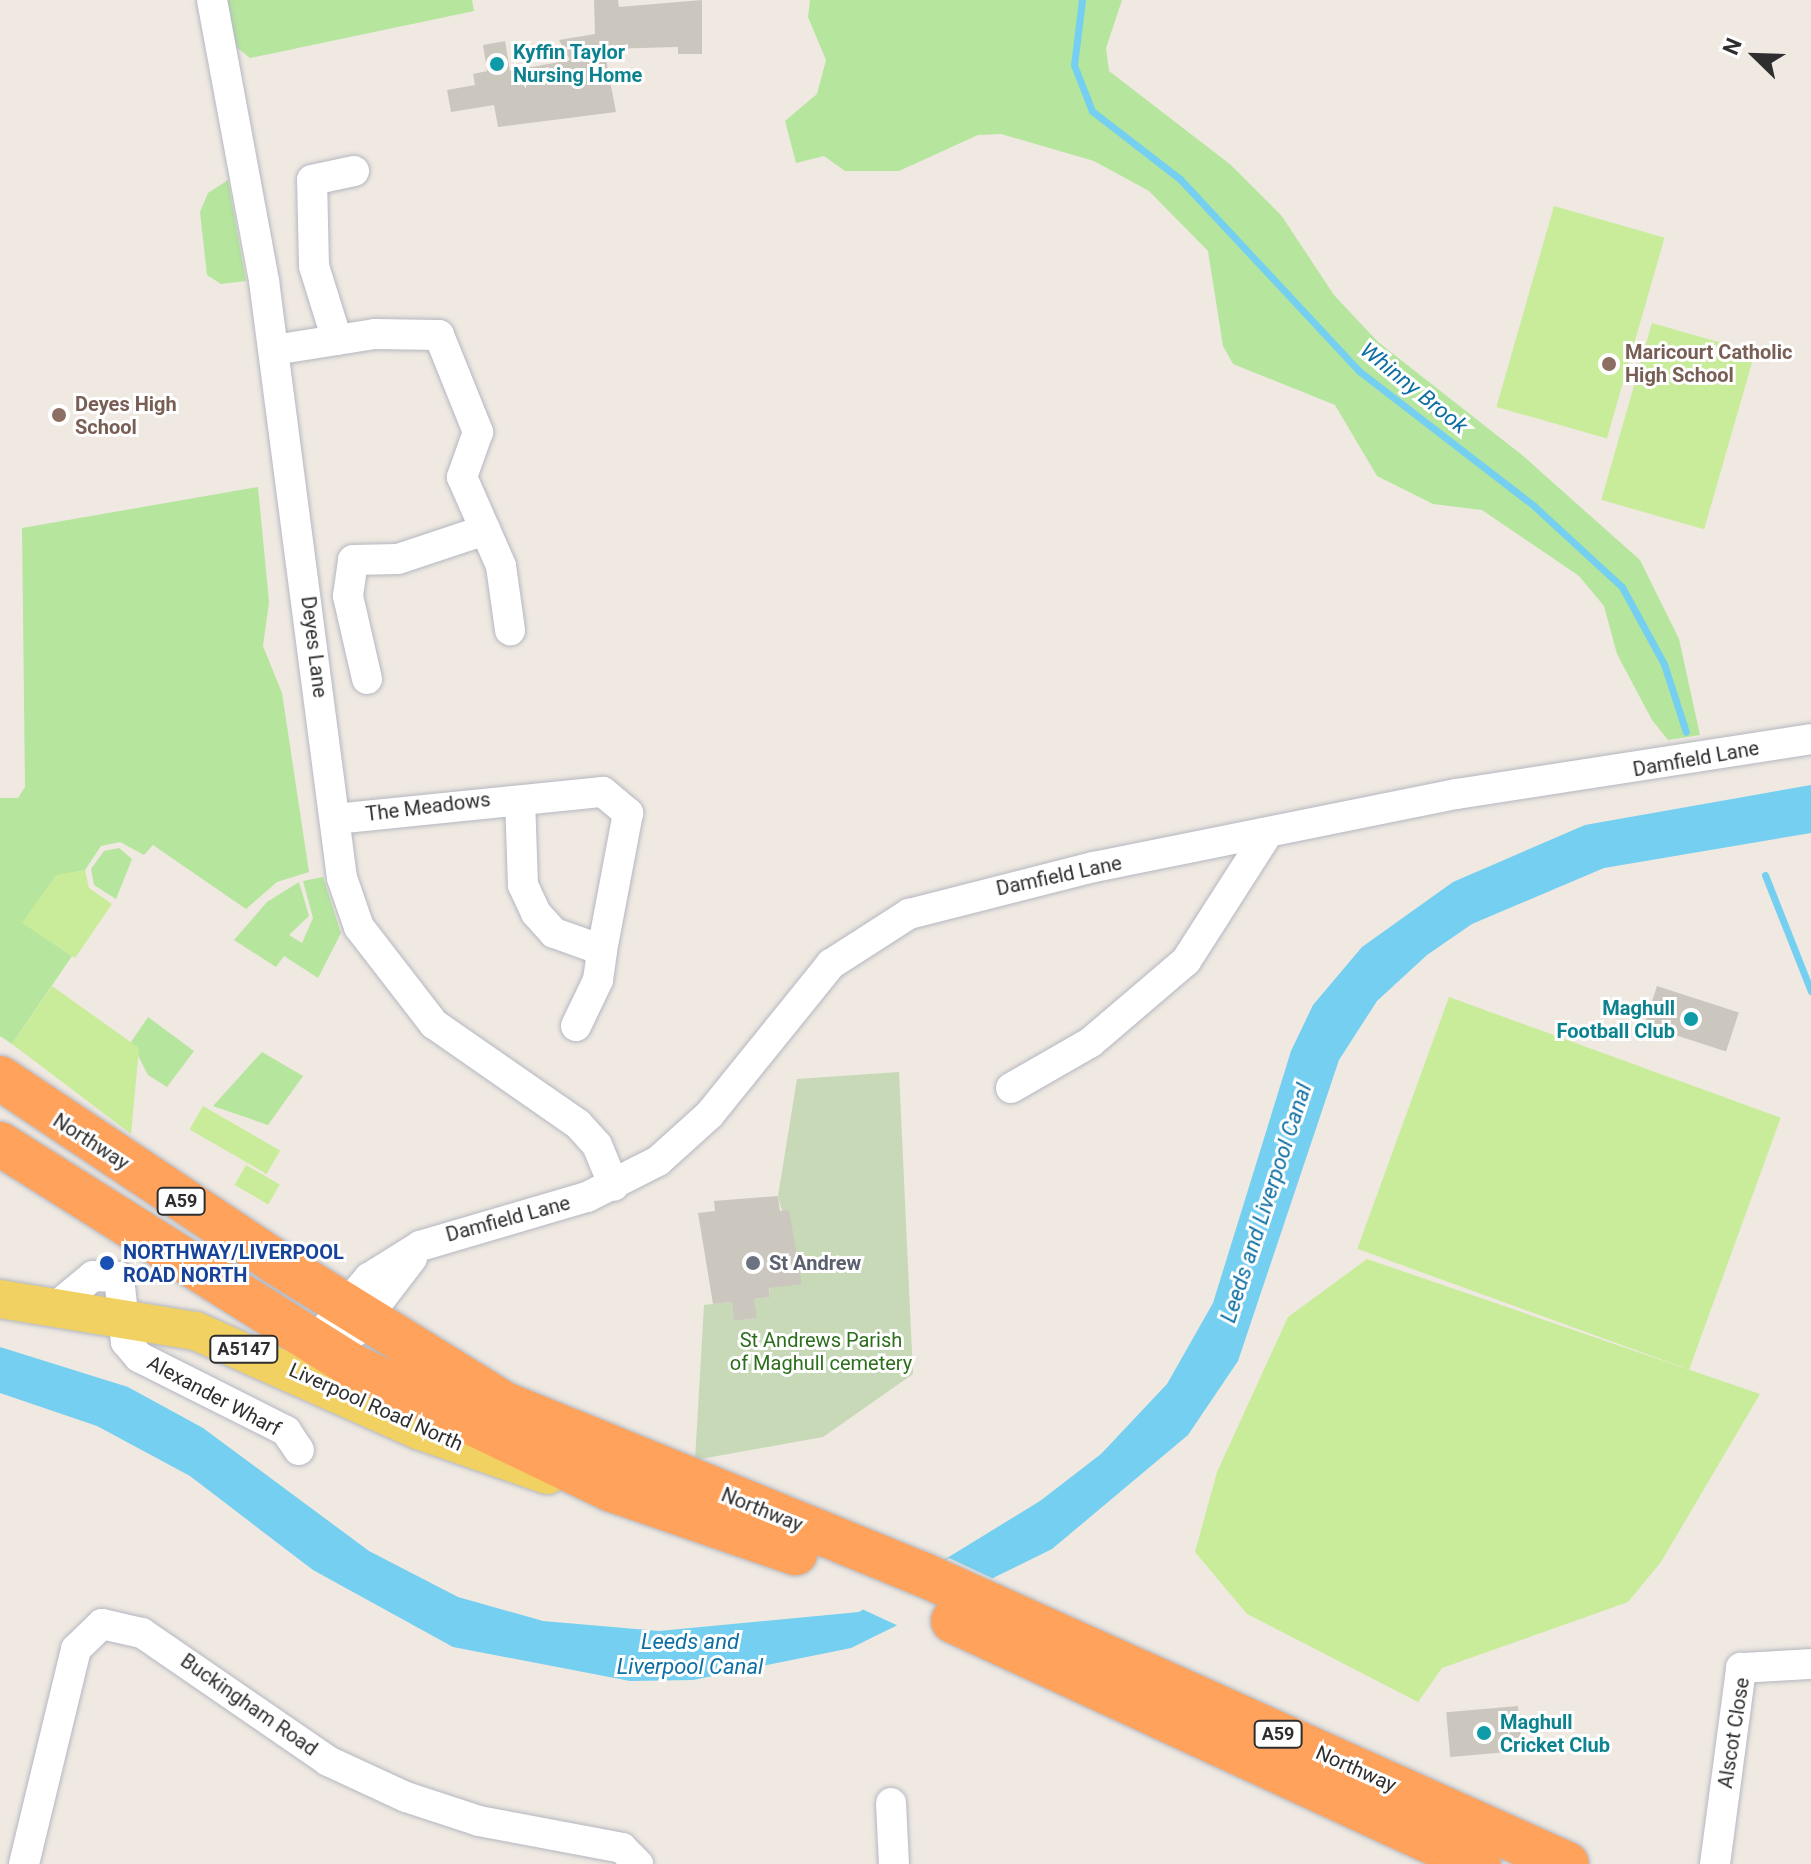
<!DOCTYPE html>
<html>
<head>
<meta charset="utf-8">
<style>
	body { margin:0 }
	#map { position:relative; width:1811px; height:1864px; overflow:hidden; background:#efe9e1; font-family:Roboto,sans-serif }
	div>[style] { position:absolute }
	.green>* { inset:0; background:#b6e59e }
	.cemetery>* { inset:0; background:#c8d9b8 }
	.pitch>* { inset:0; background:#c9ec9a; transform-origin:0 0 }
	.water>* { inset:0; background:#75cff0 }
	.pier>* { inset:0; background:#efe9e1 }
	.stream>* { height:7px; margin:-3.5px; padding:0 3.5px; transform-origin:3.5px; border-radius:3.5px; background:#75cff0 }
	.building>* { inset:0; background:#cbc7bf; transform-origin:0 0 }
	.roads { filter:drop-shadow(0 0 2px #b4b7c1) drop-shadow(0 0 2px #b4b7c1) }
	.minor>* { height:30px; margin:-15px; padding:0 15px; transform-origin:15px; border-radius:15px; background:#fff }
	.major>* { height:38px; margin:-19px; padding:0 19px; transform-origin:19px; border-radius:19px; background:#f2d163 }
	.highway>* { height:44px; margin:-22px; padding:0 22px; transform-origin:22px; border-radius:22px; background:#ffa35c }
	.dots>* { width:22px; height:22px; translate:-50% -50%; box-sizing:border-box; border:4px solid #fff; border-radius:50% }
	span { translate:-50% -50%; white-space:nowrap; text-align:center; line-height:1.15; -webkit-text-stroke:6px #fff; paint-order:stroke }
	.shield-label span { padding:2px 6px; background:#fff; border:2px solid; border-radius:6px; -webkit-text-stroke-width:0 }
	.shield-label { font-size:18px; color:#2e2e2e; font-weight:700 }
	.culture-label { font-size:20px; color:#0d838f; font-weight:700 }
	.left { translate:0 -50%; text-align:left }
	.right { translate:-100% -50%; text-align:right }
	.education-label { font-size:20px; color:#785e54; font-weight:700 }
	.street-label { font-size:20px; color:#2e2e2e }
	.transit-label { font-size:20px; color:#164399; font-weight:700 }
	.worship-label { font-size:20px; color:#5b616d; font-weight:700 }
	.park-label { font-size:20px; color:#2c6e1b }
	.water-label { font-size:22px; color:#0d6fa3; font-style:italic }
	.north { position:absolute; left:1715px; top:16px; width:80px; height:80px; -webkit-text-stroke:6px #fff; paint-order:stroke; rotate:293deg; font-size:22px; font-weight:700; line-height:32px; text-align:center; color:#2e2e2e }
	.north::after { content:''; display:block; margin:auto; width:28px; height:36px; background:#2e2e2e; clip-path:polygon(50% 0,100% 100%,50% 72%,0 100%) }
</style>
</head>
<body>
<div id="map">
	<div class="green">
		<i style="clip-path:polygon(227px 0,472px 0,474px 11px,250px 58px,235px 46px)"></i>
		<i style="clip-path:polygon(810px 0,1122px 0,1106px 48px,1109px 71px,1231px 165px,1281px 215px,1334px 295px,1378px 342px,1522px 455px,1640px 560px,1679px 639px,1700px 735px,1668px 740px,1652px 720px,1617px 654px,1604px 606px,1579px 576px,1482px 510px,1433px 504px,1377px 476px,1335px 405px,1233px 364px,1223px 346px,1208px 251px,1149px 191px,1094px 161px,1001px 134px,978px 135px,899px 171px,845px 171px,824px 156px,796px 163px,785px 121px,817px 94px,826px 60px,808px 17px)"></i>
		<i style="clip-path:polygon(228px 180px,246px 281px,221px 284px,207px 275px,200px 212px,208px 193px)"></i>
		<i style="clip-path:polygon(258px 487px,269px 602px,263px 646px,282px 693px,309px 872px,277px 882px,246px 909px,153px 845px,144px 855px,120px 842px,101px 846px,85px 870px,56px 876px,23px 923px,72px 956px,12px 1044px,0 1036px,0 798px,18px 798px,25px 787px,22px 528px)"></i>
		<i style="clip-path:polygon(119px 848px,132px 859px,116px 899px,94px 885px,91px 869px,104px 851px)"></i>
		<i style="clip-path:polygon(323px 877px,341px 933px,318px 978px,284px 956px,276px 967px,234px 940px,267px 902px,299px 882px,309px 916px,289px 935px,302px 943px,313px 918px,303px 881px)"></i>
		<i style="clip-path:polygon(148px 1017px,194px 1051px,167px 1087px,148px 1075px,131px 1042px)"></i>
		<i style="clip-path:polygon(262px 1052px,303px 1076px,268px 1125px,213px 1106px)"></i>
	</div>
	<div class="cemetery">
		<i style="clip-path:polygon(899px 1072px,913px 1374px,823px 1437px,695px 1460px,704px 1305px,732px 1302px,735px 1321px,756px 1318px,754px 1299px,770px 1297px,769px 1283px,802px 1284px,778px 1196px,797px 1079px)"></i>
	</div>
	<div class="pitch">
		<i style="left:1554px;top:206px;width:115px;height:209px;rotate:16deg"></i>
		<i style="left:1652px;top:323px;width:107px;height:184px;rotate:16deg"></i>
		<i style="clip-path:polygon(85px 870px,89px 888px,112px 904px,75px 958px,22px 923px,56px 875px)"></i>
		<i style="clip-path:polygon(52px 986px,139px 1048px,131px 1134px,12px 1044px)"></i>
		<i style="left:1449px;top:997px;width:353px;height:268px;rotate:20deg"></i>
		<i style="left:203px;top:1106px;width:89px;height:27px;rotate:30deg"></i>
		<i style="left:246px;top:1165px;width:39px;height:23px;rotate:30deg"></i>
		<i style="clip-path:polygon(1367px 1259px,1760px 1394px,1661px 1562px,1628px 1602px,1442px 1668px,1418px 1702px,1247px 1614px,1195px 1552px,1217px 1472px,1288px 1317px)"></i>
	</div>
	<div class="water">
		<i style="clip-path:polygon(1811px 785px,1811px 833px,1604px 868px,1472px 924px,1427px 955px,1377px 1001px,1339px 1060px,1238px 1361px,1188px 1435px,1052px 1549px,851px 1648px,693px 1680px,630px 1681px,453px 1647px,313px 1570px,190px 1476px,97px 1426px,0 1393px,0 1347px,128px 1387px,203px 1428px,369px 1551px,458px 1597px,543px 1621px,659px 1631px,859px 1612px,1040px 1501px,1101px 1454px,1167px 1384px,1213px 1303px,1291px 1051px,1313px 1005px,1362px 947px,1453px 882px,1585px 825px)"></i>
	</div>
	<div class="pier">
		<i style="clip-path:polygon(949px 1558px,998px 1581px,905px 1629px,862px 1609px)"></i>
	</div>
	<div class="stream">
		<i style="left:1082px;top:0;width:65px;rotate:97deg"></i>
		<i style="left:1074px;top:65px;width:49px;rotate:68.6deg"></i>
		<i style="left:1092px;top:111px;width:111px;rotate:37.7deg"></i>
		<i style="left:1180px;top:179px;width:262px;rotate:47deg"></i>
		<i style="left:1359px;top:371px;width:221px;rotate:37.6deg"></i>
		<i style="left:1534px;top:506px;width:120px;rotate:42.6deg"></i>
		<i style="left:1622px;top:587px;width:88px;rotate:61.4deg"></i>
		<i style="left:1664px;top:664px;width:71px;rotate:72.1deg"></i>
		<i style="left:1765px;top:875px;width:125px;rotate:68.4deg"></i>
	</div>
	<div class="building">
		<i style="clip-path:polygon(594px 0,618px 0,619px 7px,702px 0,702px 54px,678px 54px,678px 47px,604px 49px,616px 112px,498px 127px,494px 105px,451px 112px,447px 90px,475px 85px,473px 74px,487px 71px,483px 45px,505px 41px,510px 71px,570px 60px,559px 40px,595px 34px)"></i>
		<i style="left:1657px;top:986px;width:86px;height:41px;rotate:18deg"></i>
		<i style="clip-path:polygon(778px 1196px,780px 1211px,789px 1210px,802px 1284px,769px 1288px,770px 1297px,754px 1299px,757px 1318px,734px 1321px,732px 1302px,713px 1304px,698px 1213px,715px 1211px,714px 1201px)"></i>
		<i style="left:1518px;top:1706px;width:45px;height:72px;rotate:85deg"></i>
	</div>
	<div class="roads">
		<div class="minor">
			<i style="left:212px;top:0;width:286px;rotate:79.5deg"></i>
			<i style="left:264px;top:281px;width:602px;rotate:82.56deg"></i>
			<i style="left:342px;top:878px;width:52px;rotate:70.9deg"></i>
			<i style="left:359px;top:927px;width:123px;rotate:52.3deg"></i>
			<i style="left:434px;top:1024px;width:175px;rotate:34.8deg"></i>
			<i style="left:578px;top:1124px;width:28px;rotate:48deg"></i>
			<i style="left:597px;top:1145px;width:44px;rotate:67.5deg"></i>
			<i style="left:337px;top:340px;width:77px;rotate:-107.3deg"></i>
			<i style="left:314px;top:266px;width:86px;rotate:-91.3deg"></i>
			<i style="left:312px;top:180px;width:43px;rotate:-12.1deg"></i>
			<i style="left:274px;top:350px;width:102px;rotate:-9deg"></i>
			<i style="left:375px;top:334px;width:64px;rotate:0.9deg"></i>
			<i style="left:439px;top:335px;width:105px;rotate:68.1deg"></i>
			<i style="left:478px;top:432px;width:48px;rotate:109.6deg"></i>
			<i style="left:462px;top:477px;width:97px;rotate:66.3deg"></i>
			<i style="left:501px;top:566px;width:65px;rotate:82deg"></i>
			<i style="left:367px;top:679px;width:85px;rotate:-102.9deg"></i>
			<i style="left:348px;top:596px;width:36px;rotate:-82deg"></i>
			<i style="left:353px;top:560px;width:45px;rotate:-1.3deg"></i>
			<i style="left:398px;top:559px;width:92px;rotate:-18.4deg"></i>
			<i style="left:335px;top:819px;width:269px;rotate:-5.8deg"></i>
			<i style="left:603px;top:792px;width:33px;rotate:40deg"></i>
			<i style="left:628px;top:813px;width:139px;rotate:100.7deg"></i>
			<i style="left:602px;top:950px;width:51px;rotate:-160.5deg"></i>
			<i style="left:554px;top:933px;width:27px;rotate:-132deg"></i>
			<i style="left:536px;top:913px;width:31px;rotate:-115deg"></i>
			<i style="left:523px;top:885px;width:84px;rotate:-92deg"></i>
			<i style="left:576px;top:1026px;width:51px;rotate:-64.4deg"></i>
			<i style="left:598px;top:980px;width:30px;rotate:-82deg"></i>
			<i style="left:1011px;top:1088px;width:92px;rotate:-29.9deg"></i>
			<i style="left:1091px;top:1042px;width:125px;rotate:-40.5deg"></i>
			<i style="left:1186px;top:961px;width:145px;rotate:-57.4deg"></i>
			<i style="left:58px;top:1305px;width:45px;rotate:-39.6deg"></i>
			<i style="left:93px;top:1276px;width:26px;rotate:2deg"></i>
			<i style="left:119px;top:1277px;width:65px;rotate:83.9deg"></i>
			<i style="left:126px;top:1342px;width:20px;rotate:49deg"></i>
			<i style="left:139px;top:1357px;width:165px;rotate:26.7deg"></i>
			<i style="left:286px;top:1431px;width:23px;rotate:56deg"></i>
			<i style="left:356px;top:1331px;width:92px;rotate:-52.5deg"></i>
			<i style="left:313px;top:1343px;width:86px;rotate:-49.3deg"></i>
			<i style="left:369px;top:1278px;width:60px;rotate:-32.1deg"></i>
			<i style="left:420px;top:1246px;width:174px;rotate:-16.4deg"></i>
			<i style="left:587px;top:1197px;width:80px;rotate:-26.9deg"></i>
			<i style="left:658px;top:1161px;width:70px;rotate:-42.1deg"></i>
			<i style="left:710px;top:1114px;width:193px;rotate:-51.1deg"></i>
			<i style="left:831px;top:964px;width:93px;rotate:-32.7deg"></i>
			<i style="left:909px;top:914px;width:191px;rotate:-14.3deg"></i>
			<i style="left:1094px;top:867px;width:370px;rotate:-11.4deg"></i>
			<i style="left:1457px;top:794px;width:358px;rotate:-8.8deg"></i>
			<i style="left:891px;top:1803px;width:61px;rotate:87.2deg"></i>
			<i style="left:24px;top:1864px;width:221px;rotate:-76.4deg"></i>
			<i style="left:76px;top:1649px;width:36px;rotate:-44deg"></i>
			<i style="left:102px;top:1624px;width:41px;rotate:12.7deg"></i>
			<i style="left:142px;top:1633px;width:226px;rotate:34.5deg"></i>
			<i style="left:328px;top:1761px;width:86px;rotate:24.8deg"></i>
			<i style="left:406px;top:1797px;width:77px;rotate:18.2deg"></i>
			<i style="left:479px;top:1821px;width:146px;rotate:10.7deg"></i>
			<i style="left:622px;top:1848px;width:23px;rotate:45deg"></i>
			<i style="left:1715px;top:1864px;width:198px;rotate:-82.4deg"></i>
			<i style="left:1741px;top:1668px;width:70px;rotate:-3.3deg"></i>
		</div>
		<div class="major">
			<i style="left:0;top:1299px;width:199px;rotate:9.3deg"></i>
			<i style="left:196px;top:1331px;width:243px;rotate:24deg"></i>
			<i style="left:418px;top:1430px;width:137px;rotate:19.2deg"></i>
		</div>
		<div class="highway">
			<i style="left:0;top:1078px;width:329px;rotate:33.7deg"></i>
			<i style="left:274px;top:1261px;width:272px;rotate:31.8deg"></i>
			<i style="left:505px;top:1404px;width:450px;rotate:22.2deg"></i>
			<i style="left:922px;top:1574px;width:707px;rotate:24.21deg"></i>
			<i style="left:0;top:1144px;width:417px;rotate:32.2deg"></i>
			<i style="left:353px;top:1366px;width:287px;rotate:25.6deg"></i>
			<i style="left:612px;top:1490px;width:194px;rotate:19deg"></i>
			<i style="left:953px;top:1621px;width:579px;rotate:24.8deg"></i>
		</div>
	</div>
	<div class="dots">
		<i style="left:497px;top:64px;background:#0f9aa8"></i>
		<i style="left:1609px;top:364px;background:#8d6e63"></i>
		<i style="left:59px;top:415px;background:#8d6e63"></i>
		<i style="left:1691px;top:1019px;background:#0f9aa8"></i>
		<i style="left:107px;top:1263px;background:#1a4fb4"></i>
		<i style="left:753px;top:1263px;background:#6b7280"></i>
		<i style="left:1484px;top:1733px;background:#0f9aa8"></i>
	</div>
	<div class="shield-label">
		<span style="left:181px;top:1201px">A59</span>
		<span style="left:244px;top:1349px">A5147</span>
		<span style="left:1278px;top:1734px">A59</span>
	</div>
	<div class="culture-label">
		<span class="left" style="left:513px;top:64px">Kyffin Taylor<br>Nursing Home</span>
		<span class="right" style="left:1675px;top:1020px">Maghull<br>Football Club</span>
		<span class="left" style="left:1500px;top:1734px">Maghull<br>Cricket Club</span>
	</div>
	<div class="education-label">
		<span class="left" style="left:1625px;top:364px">Maricourt Catholic<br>High School</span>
		<span class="left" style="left:75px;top:416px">Deyes High<br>School</span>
	</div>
	<div class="street-label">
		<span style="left:314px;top:647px;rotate:83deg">Deyes Lane</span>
		<span style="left:1696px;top:759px;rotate:-10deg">Damfield Lane</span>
		<span style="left:428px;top:807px;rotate:-7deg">The Meadows</span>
		<span style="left:1059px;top:876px;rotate:-12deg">Damfield Lane</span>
		<span style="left:91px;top:1142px;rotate:33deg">Northway</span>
		<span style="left:508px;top:1219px;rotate:-15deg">Damfield Lane</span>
		<span style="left:214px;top:1396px;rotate:28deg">Alexander Wharf</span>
		<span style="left:376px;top:1407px;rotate:24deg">Liverpool Road North</span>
		<span style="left:762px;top:1510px;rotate:22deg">Northway</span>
		<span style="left:249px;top:1705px;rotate:35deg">Buckingham Road</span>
		<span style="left:1734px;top:1733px;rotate:-81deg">Alscot Close</span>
		<span style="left:1356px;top:1769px;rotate:24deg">Northway</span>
	</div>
	<div class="transit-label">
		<span class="left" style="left:123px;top:1264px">NORTHWAY/LIVERPOOL<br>ROAD NORTH</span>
	</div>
	<div class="worship-label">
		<span class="left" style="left:769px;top:1263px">St Andrew</span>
	</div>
	<div class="park-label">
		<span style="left:821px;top:1352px">St Andrews Parish<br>of Maghull cemetery</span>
	</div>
	<div class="water-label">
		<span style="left:1414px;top:388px;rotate:39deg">Whinny Brook</span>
		<span style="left:1266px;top:1203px;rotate:-72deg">Leeds and Liverpool Canal</span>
		<span style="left:690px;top:1654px">Leeds and<br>Liverpool Canal</span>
	</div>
	<div class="north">N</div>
</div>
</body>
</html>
